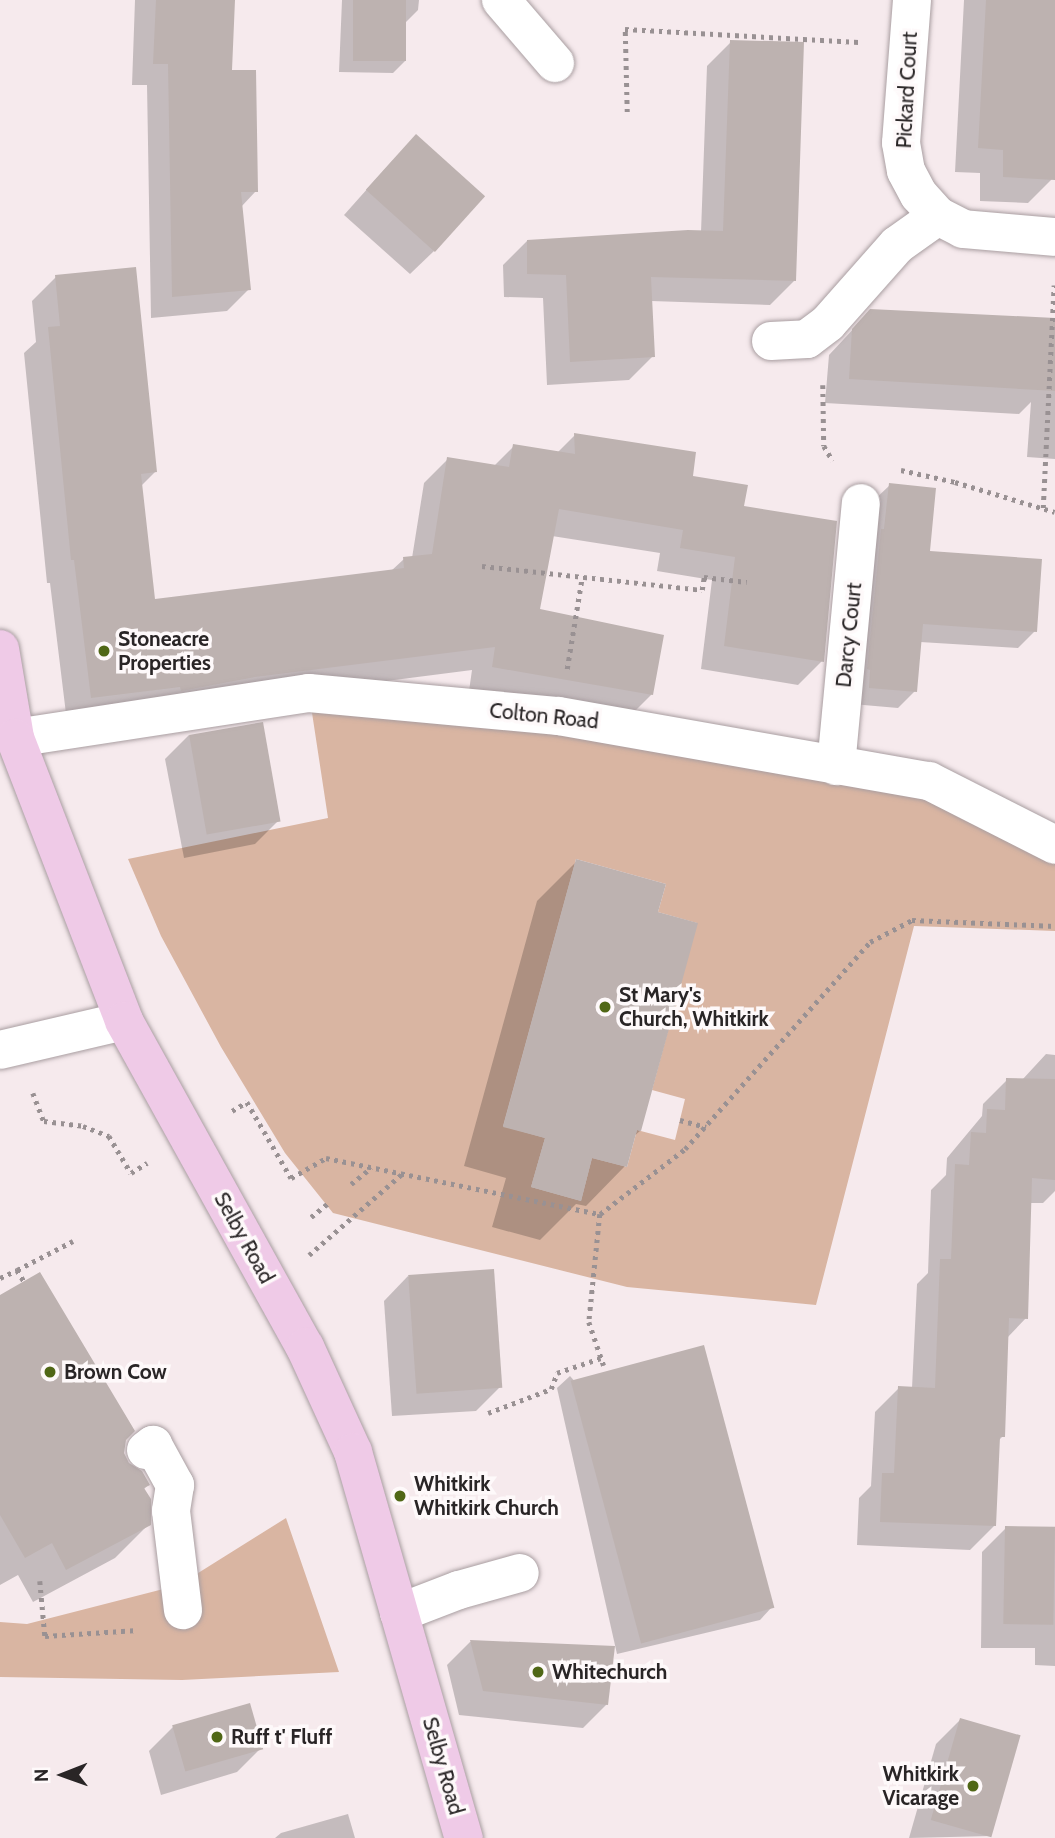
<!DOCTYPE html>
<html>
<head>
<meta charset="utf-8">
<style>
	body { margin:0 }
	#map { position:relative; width:1055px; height:1838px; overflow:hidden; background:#f6eaed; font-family:Cabin,sans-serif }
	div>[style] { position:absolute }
	.green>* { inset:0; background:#d9b5a2 }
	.shadow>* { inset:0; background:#0003 }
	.building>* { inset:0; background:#bdb2b0; transform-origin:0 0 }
	.path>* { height:4.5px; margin-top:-2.25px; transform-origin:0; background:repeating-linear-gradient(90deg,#999193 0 3.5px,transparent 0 8.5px) }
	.roads { filter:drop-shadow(0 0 2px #a99ea1) drop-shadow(0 0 2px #a99ea1) }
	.minor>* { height:38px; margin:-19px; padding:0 19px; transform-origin:19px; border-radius:19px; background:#fff }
	.major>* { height:38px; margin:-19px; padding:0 19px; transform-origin:19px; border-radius:19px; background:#efcae7 }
	.dots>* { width:19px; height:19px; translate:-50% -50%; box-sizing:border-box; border:4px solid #fef9fa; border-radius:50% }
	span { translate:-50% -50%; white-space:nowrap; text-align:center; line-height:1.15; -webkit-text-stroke:7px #fef9fa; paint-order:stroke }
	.street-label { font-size:21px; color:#292526 }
	.poi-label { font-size:21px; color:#292526; font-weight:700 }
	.left { translate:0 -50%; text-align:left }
	.right { translate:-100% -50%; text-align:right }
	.north { position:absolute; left:28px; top:1740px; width:70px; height:70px; -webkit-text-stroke:5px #fef9fa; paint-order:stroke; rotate:269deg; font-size:19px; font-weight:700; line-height:28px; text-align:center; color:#292526 }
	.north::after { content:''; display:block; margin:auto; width:24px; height:32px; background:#292526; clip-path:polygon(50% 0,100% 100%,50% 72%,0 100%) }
</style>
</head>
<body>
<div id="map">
	<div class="green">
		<i style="clip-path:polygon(evenodd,309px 693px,836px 766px,1055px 845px,1055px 931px,914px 926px,816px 1305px,627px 1287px,333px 1213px,285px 1153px,221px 1047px,161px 936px,128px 859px,328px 818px,309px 693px,576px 859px,666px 884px,658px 912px,697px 923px,652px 1090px,685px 1099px,675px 1140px,637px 1130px,627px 1167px,592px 1158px,581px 1201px,531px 1187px,545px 1138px,503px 1126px,576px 859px)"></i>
		<i style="clip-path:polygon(286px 1518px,339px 1672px,182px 1680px,0 1677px,0 1622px,27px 1624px,179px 1585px)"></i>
	</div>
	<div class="shadow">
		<i style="clip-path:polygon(135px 0,233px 0,231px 72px,256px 191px,241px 207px,249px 289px,227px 311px,151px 318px,147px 85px,132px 85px)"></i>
		<i style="clip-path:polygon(342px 0,419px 0,418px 10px,405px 23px,406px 60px,393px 73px,339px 72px)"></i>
		<i style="clip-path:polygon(964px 0,1055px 0,1052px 179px,1028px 203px,980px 201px,980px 173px,955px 172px)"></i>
		<i style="clip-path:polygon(731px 42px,794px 281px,770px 305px,651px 301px,653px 356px,629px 380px,547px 385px,543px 298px,504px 297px,503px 265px,527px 241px,701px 232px,707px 66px)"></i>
		<i style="clip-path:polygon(393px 160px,434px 251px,410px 274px,344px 215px)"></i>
		<i style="clip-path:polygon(56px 277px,155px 472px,140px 487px,154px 601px,391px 571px,404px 559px,412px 558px,424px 483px,448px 459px,493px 467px,514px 446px,557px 453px,575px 435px,691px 477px,742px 507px,822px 661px,798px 685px,701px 669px,712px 580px,657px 571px,660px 553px,552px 536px,538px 611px,652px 694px,628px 718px,469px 691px,472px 670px,67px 722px,50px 583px,47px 583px,24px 353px,36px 342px,32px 301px)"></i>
		<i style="clip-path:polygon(871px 310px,1055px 364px,1055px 459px,1027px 457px,1031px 402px,1019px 414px,825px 403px,829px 355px)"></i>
		<i style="clip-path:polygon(890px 485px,928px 553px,1035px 631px,1018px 648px,920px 642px,915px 691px,898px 708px,852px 704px,872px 502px)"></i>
		<i style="clip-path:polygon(189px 735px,279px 820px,255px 844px,184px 858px,165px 759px)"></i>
		<i style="clip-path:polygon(577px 861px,656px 913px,640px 1131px,633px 1137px,625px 1166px,586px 1206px,576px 1204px,540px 1240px,492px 1227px,506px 1178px,464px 1166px,537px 901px)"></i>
		<i style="clip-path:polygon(1046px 1054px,1055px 1055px,1055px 1191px,1043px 1203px,1029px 1203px,1026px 1318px,1007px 1338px,1003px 1436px,998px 1441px,994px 1526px,970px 1550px,857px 1545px,859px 1498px,871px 1486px,875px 1412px,899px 1388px,912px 1388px,917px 1284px,928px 1273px,931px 1190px,946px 1175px,947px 1158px,982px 1116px,983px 1104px,1007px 1080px,1022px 1080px)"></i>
		<i style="clip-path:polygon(408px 1276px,500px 1387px,476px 1411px,392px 1416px,384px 1301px)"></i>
		<i style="clip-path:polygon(0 1297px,123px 1453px,127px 1464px,148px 1485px,143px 1490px,149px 1524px,115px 1558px,33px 1602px,18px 1575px,0 1585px)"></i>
		<i style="clip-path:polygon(570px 1376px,772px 1607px,760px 1620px,617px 1654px,557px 1388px)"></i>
		<i style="clip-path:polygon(1006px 1528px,1055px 1529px,1055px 1666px,1035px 1665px,1035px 1648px,981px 1648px,982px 1552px)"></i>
		<i style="clip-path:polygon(470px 1642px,613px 1648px,607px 1704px,583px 1728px,459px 1715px,447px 1665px)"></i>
		<i style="clip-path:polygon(960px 1720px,991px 1836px,909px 1838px,936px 1744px)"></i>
		<i style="clip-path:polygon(173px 1727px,261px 1748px,237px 1772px,161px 1795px,149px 1751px)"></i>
		<i style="clip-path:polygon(348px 1814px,355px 1838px,275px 1838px,281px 1833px)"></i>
	</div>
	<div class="building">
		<i style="clip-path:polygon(156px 0,235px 0,232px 70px,256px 70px,258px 192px,241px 192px,251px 290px,172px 297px,168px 64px,153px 64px)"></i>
		<i style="left:353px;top:0;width:53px;height:61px"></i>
		<i style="clip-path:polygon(986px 0,1055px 0,1055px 180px,1003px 177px,1003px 150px,978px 148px)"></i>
		<i style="clip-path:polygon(730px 40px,804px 42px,796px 281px,651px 277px,655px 357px,570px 362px,566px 275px,527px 274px,527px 240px,688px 230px,723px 231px)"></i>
		<i style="left:416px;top:134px;width:93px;height:75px;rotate:42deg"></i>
		<i style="clip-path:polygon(136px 267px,157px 472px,141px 474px,155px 599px,404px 568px,403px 557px,432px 554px,447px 457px,509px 467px,513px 444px,575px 454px,574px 433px,696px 452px,693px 476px,748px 485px,744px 506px,837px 521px,824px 662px,724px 646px,735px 557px,680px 548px,683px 530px,559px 509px,540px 609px,664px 635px,653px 695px,492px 667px,495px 647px,255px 677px,181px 691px,180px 687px,91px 698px,74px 560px,71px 560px,48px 327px,60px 326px,55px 275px)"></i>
		<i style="clip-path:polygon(870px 309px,1055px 318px,1055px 391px,849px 379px,852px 329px)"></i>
		<i style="clip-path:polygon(889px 483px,936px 488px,930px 551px,1042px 559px,1037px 632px,923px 624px,917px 692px,869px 688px,870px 670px,867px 669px,881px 529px,884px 529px)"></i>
		<i style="left:263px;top:722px;width:101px;height:75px;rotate:80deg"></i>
		<i style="clip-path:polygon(576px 859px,666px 884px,658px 912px,698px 923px,641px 1131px,637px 1130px,627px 1167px,592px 1158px,581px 1201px,531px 1187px,545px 1138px,503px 1127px)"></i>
		<i style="clip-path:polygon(1006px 1078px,1055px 1079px,1055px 1180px,1032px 1178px,1028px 1319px,1009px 1318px,1005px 1437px,1000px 1437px,996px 1526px,880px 1522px,882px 1473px,894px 1473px,898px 1386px,935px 1388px,940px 1259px,951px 1259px,955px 1164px,969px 1165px,971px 1132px,986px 1133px,987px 1109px,1005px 1110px)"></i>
		<i style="left:494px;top:1269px;width:119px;height:86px;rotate:86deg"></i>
		<i style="clip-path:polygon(40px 1272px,135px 1431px,126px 1440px,124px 1453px,129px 1463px,142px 1471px,150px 1485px,144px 1488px,151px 1499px,151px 1525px,66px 1570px,52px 1543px,25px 1558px,0 1515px,0 1295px)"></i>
		<i style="left:704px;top:1345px;width:272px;height:138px;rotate:75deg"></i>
		<i style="left:1005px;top:1526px;width:50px;height:98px;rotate:1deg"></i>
		<i style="clip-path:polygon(470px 1640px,615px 1646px,608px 1705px,483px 1691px)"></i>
		<i style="left:250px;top:1703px;width:48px;height:81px;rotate:74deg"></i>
		<i style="left:960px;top:1718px;width:63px;height:106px;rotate:16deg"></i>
	</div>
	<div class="path">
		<i style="left:627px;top:112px;width:83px;rotate:-91.4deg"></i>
		<i style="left:625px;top:29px;width:234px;rotate:3.2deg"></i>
		<i style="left:823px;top:385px;width:61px;rotate:89.1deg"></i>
		<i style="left:824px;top:446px;width:17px;rotate:59deg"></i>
		<i style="left:901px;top:470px;width:55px;rotate:12.5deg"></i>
		<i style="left:955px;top:482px;width:104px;rotate:16.7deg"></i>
		<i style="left:1043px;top:508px;width:223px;rotate:-87.2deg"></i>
		<i style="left:482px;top:566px;width:221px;rotate:6.2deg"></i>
		<i style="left:702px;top:590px;width:13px;rotate:-81deg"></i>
		<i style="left:704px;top:577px;width:43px;rotate:6.6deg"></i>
		<i style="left:567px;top:669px;width:93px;rotate:-80.7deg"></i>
		<i style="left:33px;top:1093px;width:30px;rotate:69deg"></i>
		<i style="left:44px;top:1121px;width:39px;rotate:7deg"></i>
		<i style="left:83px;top:1126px;width:28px;rotate:21deg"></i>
		<i style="left:109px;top:1136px;width:43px;rotate:59.3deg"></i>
		<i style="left:131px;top:1173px;width:19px;rotate:-32deg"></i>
		<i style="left:232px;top:1111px;width:17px;rotate:-31deg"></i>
		<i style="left:247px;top:1102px;width:88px;rotate:59.9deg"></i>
		<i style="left:291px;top:1178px;width:40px;rotate:-29.7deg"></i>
		<i style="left:326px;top:1158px;width:280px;rotate:11.6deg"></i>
		<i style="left:600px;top:1214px;width:107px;rotate:-37.4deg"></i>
		<i style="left:685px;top:1149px;width:278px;rotate:-48.2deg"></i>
		<i style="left:870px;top:942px;width:47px;rotate:-27.6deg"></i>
		<i style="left:912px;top:920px;width:143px;rotate:2.4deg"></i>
		<i style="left:680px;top:1120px;width:27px;rotate:15deg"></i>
		<i style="left:351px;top:1184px;width:26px;rotate:-39deg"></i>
		<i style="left:600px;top:1214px;width:109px;rotate:95.8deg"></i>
		<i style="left:589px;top:1322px;width:46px;rotate:71.2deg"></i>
		<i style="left:311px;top:1217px;width:21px;rotate:-39deg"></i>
		<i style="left:309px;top:1255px;width:123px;rotate:-41.1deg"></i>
		<i style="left:17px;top:1270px;width:63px;rotate:-27.4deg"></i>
		<i style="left:0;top:1278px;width:19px;rotate:-25deg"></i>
		<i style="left:17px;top:1270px;width:13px;rotate:58deg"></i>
		<i style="left:488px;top:1413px;width:67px;rotate:-20.9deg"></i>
		<i style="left:551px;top:1389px;width:17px;rotate:-69deg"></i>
		<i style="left:557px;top:1373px;width:46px;rotate:-18.8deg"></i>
		<i style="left:40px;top:1581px;width:55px;rotate:84.8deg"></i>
		<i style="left:45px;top:1636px;width:93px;rotate:-3.7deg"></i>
	</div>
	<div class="roads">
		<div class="minor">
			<i style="left:501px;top:0;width:83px;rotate:49.4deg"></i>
			<i style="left:912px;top:0;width:143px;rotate:94.4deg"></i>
			<i style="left:901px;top:143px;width:28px;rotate:80deg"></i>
			<i style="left:906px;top:171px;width:27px;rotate:62deg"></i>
			<i style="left:919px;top:195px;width:28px;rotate:48deg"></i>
			<i style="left:938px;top:216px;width:28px;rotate:27deg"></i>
			<i style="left:963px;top:229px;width:92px;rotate:5deg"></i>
			<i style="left:771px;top:341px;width:36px;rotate:-3deg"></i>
			<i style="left:807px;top:339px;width:26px;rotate:-37deg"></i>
			<i style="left:828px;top:323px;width:104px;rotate:-48.5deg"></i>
			<i style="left:897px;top:245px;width:50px;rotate:-35.3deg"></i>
			<i style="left:15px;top:738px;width:297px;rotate:-8.7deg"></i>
			<i style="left:309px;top:693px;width:251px;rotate:5.3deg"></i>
			<i style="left:559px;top:716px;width:376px;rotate:10deg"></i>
			<i style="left:929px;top:781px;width:141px;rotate:26.9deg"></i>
			<i style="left:836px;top:766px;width:264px;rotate:-84.6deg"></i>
			<i style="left:0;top:1050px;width:127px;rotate:-13.2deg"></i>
			<i style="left:146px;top:1450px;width:9px;rotate:-36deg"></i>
			<i style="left:153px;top:1445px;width:46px;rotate:61.2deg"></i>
			<i style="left:175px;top:1485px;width:26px;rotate:99deg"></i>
			<i style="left:171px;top:1511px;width:100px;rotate:83.1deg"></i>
			<i style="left:399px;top:1613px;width:64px;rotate:-21deg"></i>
			<i style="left:459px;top:1590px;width:63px;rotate:-15.6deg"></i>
		</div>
		<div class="major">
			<i style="left:0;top:649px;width:90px;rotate:80.4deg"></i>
			<i style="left:15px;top:738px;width:303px;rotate:68.9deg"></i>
			<i style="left:124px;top:1021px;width:373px;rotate:61deg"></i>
			<i style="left:305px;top:1347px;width:115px;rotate:65.4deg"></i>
			<i style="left:353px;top:1452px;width:402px;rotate:74deg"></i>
		</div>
	</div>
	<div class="dots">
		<i style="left:104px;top:651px;background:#506716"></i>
		<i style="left:605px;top:1007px;background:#506716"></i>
		<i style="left:50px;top:1372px;background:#506716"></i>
		<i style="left:400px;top:1496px;background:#506716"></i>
		<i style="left:538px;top:1672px;background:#506716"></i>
		<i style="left:217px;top:1737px;background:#506716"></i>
		<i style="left:973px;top:1786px;background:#506716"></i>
	</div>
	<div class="street-label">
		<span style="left:907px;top:90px;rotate:-87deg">Pickard Court</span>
		<span style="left:849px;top:635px;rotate:-84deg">Darcy Court</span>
		<span style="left:544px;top:716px;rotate:6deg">Colton Road</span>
		<span style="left:244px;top:1238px;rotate:61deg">Selby Road</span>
		<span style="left:443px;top:1766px;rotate:74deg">Selby Road</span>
	</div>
	<div class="poi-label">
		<span class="left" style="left:118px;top:651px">Stoneacre<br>Properties</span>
		<span class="left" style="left:619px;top:1007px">St Mary's<br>Church, Whitkirk</span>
		<span class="left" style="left:64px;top:1372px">Brown Cow</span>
		<span class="left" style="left:414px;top:1496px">Whitkirk<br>Whitkirk Church</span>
		<span class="left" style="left:552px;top:1672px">Whitechurch</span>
		<span class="left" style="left:231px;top:1737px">Ruff t' Fluff</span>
		<span class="right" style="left:959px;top:1786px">Whitkirk<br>Vicarage</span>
	</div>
	<div class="north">N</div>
</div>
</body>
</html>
